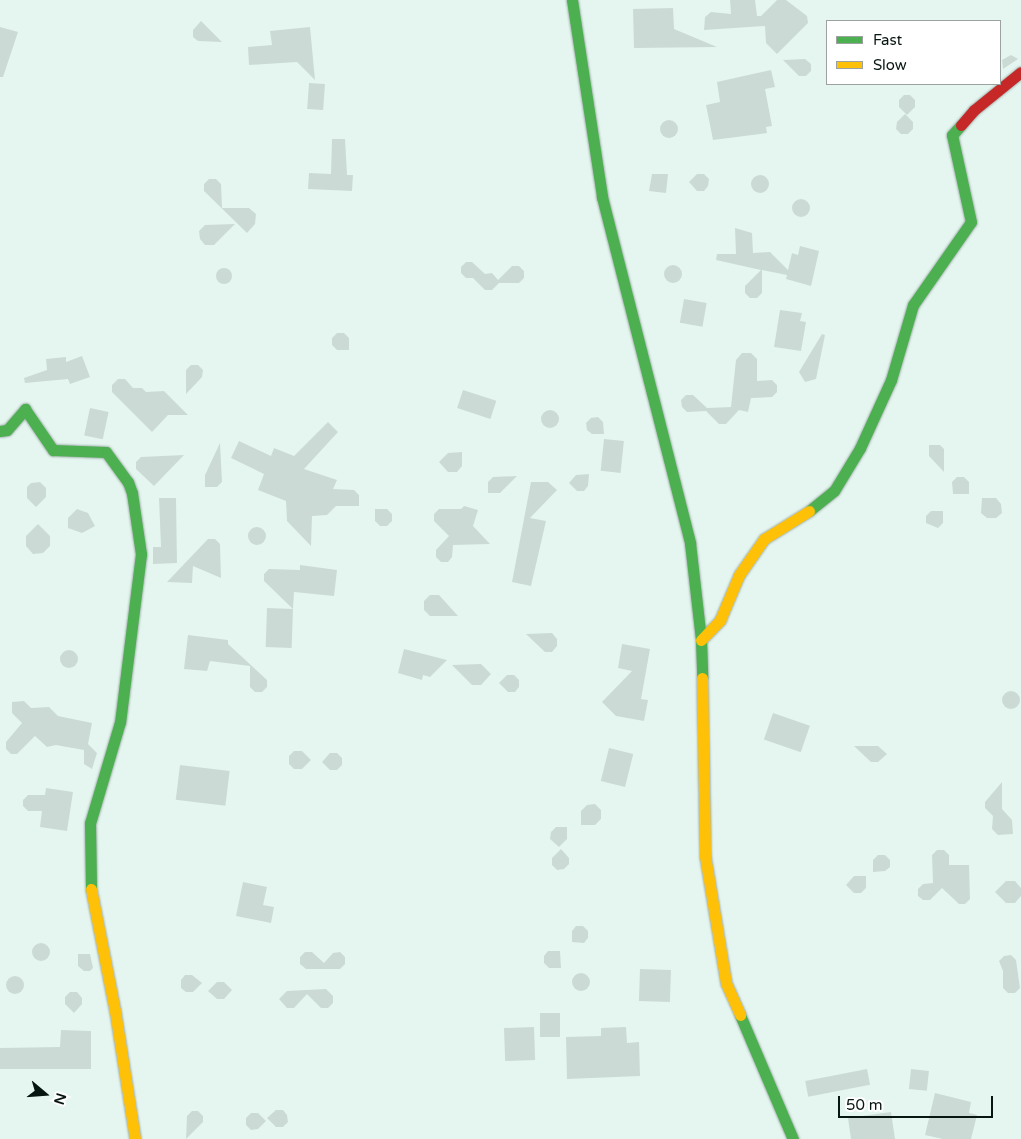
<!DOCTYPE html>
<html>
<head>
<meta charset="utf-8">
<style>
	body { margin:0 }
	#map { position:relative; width:1021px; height:1139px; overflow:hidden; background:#e5f6f0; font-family:"Varela Round",sans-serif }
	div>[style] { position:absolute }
	.building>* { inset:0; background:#cbdad5; transform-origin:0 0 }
	.round { border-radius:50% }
	.roads { filter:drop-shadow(0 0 1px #a3b1ac) drop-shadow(0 0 1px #a3b1ac) }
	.fast>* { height:11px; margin:-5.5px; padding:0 5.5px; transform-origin:5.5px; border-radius:5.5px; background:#4caf50 }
	.slow>* { height:11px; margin:-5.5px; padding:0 5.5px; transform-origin:5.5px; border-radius:5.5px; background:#ffc107 }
	.jam>* { height:11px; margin:-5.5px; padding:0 5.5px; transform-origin:5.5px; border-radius:5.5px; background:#c62828 }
	span { translate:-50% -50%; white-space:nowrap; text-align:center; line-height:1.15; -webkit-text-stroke:5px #fff; paint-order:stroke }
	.legend { position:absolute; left:826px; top:20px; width:175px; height:65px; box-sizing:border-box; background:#fff; border:1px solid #9ca2a0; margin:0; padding:6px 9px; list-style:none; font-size:15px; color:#081612 }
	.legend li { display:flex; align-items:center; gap:10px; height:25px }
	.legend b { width:25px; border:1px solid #9ca2a0 }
	.north { position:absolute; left:20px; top:1069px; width:50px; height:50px; -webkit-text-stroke:4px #fff; paint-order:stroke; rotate:108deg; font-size:14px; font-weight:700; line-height:20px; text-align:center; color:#081612 }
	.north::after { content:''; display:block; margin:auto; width:18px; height:22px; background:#081612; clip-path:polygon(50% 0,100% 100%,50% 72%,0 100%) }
	.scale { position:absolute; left:838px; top:1096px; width:155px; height:22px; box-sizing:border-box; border:2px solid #081612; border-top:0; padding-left:6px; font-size:15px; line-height:18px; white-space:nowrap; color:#081612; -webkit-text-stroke:4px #fff; paint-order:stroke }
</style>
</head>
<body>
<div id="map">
	<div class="building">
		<i style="clip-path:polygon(730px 0,755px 0,757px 16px,761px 16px,777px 0,786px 0,807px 16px,808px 23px,777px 54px,766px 43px,765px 26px,704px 30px,705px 17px,711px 12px,731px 14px)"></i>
		<i style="clip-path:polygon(673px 8px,674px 29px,717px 47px,634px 48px,633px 9px)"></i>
		<i style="clip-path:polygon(201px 21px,222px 42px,198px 41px,193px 37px,193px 30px)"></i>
		<i style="clip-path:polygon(0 27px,18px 32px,3px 77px,0 77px)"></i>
		<i style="clip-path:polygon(310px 27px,315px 80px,297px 62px,249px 65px,248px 47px,272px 45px,270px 31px)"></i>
		<i style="clip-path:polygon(1011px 55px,1018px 59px,1003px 69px,1002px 60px)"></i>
		<i style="clip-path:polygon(805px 59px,811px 64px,811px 71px,806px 76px,799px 76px,783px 60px)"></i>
		<i style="clip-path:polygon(771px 70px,775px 87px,765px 89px,772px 126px,766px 127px,767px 133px,713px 140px,706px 105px,720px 102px,717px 82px)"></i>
		<i style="left:309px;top:83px;width:16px;height:26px;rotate:4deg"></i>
		<i style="clip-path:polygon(904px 95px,910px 95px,915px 100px,915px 107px,907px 115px,899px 107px,899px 100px)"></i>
		<i style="clip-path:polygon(905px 114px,913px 122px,913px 129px,908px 134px,901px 134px,896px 129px,897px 122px)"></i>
		<i class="round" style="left:660px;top:120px;width:18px;height:18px"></i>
		<i style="clip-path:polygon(332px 139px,345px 139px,347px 175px,353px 175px,352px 191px,308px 189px,309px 173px,331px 174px)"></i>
		<i style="clip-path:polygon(652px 174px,668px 174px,666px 193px,649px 191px)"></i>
		<i style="clip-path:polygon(697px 174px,704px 174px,709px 179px,708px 186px,704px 191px,697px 191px,689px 182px)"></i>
		<i class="round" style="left:751px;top:175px;width:18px;height:18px"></i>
		<i style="clip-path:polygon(209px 179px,216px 179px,221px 184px,222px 208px,249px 208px,256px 214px,255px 224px,247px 233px,204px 191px,204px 184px)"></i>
		<i class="round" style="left:792px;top:199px;width:18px;height:18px"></i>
		<i style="clip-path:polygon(235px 224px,214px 245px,205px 245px,200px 239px,199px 231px,205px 225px)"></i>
		<i style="clip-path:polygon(735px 228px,752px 233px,753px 253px,770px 252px,788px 270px,792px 253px,798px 255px,800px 246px,819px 251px,811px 286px,786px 279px,787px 275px,762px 270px,762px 293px,757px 298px,750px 298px,745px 293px,745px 286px,761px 270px,716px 260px,717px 254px,736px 254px)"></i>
		<i style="clip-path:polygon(466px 262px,472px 262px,485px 274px,492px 273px,498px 280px,512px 266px,519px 266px,524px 271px,524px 278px,519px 283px,499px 283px,492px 290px,485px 290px,473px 278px,466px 278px,461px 273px,461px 267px)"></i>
		<i class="round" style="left:664px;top:265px;width:18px;height:18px"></i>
		<i class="round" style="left:216px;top:268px;width:16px;height:16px"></i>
		<i style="left:684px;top:299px;width:23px;height:24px;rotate:10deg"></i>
		<i style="clip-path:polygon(780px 310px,802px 313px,800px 321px,806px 322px,801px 351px,774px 347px)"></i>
		<i style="clip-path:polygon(337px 333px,344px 333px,349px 338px,349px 350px,337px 350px,332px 345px,332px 338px)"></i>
		<i style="clip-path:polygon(822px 334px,825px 335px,816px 379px,805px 382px,799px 372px)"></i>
		<i style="clip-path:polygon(742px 353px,751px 353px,757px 359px,757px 381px,772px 380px,777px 385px,777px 392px,772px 397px,751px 398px,748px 412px,739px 410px,726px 424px,719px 424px,706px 411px,687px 412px,682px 407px,681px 400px,686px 395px,693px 395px,707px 408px,731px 407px,736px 360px)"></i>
		<i style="clip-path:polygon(82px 356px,90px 377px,70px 384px,68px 379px,25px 383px,24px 378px,47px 370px,46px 359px,66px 357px,66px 362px)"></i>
		<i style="clip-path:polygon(191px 365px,198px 365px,203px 370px,202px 377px,186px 394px,186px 370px)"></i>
		<i style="clip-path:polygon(118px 379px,125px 379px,133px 388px,142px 388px,146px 392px,164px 391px,188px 415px,168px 415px,152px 432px,112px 392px,112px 385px)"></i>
		<i style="left:463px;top:390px;width:35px;height:19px;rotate:18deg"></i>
		<i style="left:90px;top:408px;width:19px;height:28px;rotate:12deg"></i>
		<i class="round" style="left:541px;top:410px;width:18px;height:18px"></i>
		<i style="clip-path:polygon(598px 417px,603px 422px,604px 434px,592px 434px,587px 430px,586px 423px,591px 418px)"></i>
		<i style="clip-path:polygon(328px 422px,338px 432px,304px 469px,337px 480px,333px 489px,354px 490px,359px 495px,359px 506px,336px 506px,327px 515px,312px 516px,311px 546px,287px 521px,286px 501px,258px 490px,264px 474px,231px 458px,239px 441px,271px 456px,274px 448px,294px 456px)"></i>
		<i style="left:604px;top:439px;width:20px;height:32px;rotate:6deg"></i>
		<i style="clip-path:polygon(220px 443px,222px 482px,217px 487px,205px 487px,205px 475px)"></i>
		<i style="clip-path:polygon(929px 445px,940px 445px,944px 449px,944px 472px,929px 456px)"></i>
		<i style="clip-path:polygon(462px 452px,462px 466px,457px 472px,448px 472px,439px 462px,448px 453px)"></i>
		<i style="clip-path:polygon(184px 455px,154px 486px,136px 469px,136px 462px,141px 457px)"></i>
		<i style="clip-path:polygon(589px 474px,588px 486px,584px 491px,577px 491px,569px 483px,576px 475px)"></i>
		<i style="clip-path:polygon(517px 476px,500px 493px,488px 493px,488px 482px,493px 477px)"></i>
		<i style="clip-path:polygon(957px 477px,964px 477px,969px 482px,969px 494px,953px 494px,952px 482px)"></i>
		<i style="clip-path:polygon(40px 482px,46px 488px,46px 497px,36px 507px,27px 498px,27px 487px,31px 483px)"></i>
		<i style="clip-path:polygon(531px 482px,548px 482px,557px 490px,530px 518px,546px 521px,531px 586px,512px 582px)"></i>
		<i style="clip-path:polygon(159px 498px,176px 498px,177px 563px,153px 564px,153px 547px,161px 547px)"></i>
		<i style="clip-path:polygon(982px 498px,996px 498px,1001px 504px,1002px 513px,996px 518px,987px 518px,981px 513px)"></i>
		<i style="clip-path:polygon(464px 506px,478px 510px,473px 526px,490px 544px,453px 545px,452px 557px,448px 562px,441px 562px,436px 557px,436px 550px,449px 536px,434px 521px,434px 514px,439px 509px,461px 509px)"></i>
		<i style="clip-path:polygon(77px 509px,88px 513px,95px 526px,82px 533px,68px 528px,68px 518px)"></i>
		<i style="clip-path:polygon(375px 509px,387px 509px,392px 514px,392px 521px,387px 526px,380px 526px,375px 521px)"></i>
		<i style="clip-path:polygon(931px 511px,943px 511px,943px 523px,938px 528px,926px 523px,926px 516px)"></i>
		<i style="clip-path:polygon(38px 524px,50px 536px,50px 546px,43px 553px,33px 554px,26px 546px,26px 536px)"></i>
		<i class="round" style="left:248px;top:527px;width:18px;height:18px"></i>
		<i style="clip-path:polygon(208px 539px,215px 539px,220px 544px,221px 578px,193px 566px,192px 583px,167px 582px)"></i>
		<i style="clip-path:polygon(300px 565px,337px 570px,334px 596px,294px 592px,293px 609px,264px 581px,264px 574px,269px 569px,300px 570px)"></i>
		<i style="clip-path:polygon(430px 595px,439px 595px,458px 616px,430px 616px,424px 610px,424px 601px)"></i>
		<i style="left:267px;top:608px;width:26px;height:39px;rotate:2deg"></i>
		<i style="clip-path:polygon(552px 633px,557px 639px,557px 646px,552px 652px,545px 652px,526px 634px)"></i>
		<i style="clip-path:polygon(188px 635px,228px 640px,228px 644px,267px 680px,267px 687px,262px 692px,255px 692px,250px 687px,250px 666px,210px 661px,207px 671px,184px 669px)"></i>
		<i style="clip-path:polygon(622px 644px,650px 649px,641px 699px,648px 700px,644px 721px,616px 716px,602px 702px,632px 671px,618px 668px)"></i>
		<i style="clip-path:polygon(404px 649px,447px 660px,430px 677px,423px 675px,422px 680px,398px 673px)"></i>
		<i class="round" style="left:60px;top:650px;width:18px;height:18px"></i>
		<i style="clip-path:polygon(481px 664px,491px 674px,481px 685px,472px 685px,452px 665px)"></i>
		<i style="clip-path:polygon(507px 675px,514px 675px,519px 680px,519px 687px,515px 692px,508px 692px,499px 683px)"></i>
		<i class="round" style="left:1002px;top:691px;width:18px;height:18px"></i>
		<i style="clip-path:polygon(24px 701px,31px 708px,49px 707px,58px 716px,92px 723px,88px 744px,97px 753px,92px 769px,84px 764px,84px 750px,56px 745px,47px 747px,35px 736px,17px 754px,11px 754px,6px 749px,6px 742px,22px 723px,12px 713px,12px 702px)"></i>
		<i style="left:773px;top:713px;width:39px;height:28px;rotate:19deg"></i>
		<i style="clip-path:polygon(854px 746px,878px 746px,887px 754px,878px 762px,871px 762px)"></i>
		<i style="left:609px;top:748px;width:25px;height:34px;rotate:14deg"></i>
		<i style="clip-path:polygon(294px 751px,302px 751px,311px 760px,302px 769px,294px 769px,289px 764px,289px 756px)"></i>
		<i style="clip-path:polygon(330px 753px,337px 753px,342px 758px,342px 765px,337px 770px,330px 770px,322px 762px)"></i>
		<i style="left:180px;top:765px;width:50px;height:35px;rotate:7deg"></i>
		<i style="clip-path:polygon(1002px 782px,1002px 809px,1012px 820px,1013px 834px,998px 835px,992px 829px,993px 816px,985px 808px,985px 802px)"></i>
		<i style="clip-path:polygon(46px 788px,73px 792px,67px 831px,40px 827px,42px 811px,28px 811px,23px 806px,23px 800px,28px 795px,45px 795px)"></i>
		<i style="clip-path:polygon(595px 804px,601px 810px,601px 819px,595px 825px,581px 825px,581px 811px,587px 805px)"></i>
		<i style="clip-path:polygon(556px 827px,567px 827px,567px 839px,559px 847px,550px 839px,551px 832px)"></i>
		<i style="clip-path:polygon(561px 849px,569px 858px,569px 864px,564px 869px,557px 870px,552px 865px,552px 858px)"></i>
		<i style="clip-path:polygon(937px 850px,944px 850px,949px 855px,949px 865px,969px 865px,970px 899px,965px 904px,959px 904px,942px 888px,930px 900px,923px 900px,918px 896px,918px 889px,923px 884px,933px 883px,932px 855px)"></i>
		<i style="clip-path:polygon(878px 855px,885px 855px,890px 860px,890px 867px,885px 871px,873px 872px,873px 860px)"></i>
		<i style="clip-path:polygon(854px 876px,866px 876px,866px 888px,861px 893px,854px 893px,846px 885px)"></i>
		<i style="clip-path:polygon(1006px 881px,1015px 881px,1021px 888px,1021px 896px,1015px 903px,1006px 903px,995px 892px)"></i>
		<i style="clip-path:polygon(243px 882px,267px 887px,263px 905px,274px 907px,271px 923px,236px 916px)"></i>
		<i style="clip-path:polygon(576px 926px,583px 926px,588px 931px,588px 938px,584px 943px,572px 942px,572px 931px)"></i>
		<i class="round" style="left:32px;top:943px;width:18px;height:18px"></i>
		<i style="clip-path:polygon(548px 951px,560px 951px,561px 968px,549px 968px,544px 963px,544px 956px)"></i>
		<i style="clip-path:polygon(305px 952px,312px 952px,324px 963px,333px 953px,340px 952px,345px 957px,345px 964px,340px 969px,306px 969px,300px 964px,300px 957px)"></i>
		<i style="clip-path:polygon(78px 954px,90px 954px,93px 968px,90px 971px,84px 971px,78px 966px)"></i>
		<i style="clip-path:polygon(1011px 955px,1016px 960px,1020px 988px,1015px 993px,1008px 993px,1003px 988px,1003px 971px,999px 961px,1004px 956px)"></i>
		<i style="left:671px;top:970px;width:32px;height:31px;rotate:92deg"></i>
		<i class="round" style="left:572px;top:973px;width:18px;height:18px"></i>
		<i style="clip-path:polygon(185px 975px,192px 975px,202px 983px,193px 992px,186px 992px,181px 988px,181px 980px)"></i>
		<i class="round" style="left:6px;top:976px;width:18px;height:18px"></i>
		<i style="clip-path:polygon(217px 982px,224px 982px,232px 990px,224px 999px,217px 999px,208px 991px)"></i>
		<i style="clip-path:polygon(326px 989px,333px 996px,333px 1003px,328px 1008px,321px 1008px,307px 994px,294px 1008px,287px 1008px,279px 999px,287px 991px)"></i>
		<i style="clip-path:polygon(70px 992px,77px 992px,82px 998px,82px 1004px,74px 1013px,65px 1004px,65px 997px)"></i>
		<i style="left:540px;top:1013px;width:20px;height:24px"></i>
		<i style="left:534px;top:1027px;width:33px;height:30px;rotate:88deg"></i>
		<i style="clip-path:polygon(626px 1027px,627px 1043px,639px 1042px,640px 1076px,567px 1079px,566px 1037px,601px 1036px,601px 1028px)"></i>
		<i style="clip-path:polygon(61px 1030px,91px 1031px,91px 1069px,0 1069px,0 1048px,60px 1047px)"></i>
		<i style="left:867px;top:1069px;width:16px;height:63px;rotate:79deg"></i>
		<i style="left:911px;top:1069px;width:18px;height:20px;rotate:6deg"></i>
		<i style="clip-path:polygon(935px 1093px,971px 1102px,969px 1113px,977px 1115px,971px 1139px,943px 1139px,925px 1135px)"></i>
		<i style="clip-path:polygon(276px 1110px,283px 1110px,287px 1115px,288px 1122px,283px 1127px,276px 1127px,267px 1118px)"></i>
		<i style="clip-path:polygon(192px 1111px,198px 1111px,203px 1116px,203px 1122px,186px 1139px,187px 1116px)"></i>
		<i style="clip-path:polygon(891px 1112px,895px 1139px,851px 1139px,848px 1118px)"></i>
		<i style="clip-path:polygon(251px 1113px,258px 1113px,266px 1121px,258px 1129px,251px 1130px,246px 1125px,246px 1118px)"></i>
	</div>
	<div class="roads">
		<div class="fast">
			<i style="left:572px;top:0;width:199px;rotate:81.3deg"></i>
			<i style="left:602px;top:197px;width:357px;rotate:75.7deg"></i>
			<i style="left:690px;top:543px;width:98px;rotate:83.5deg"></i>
			<i style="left:701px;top:640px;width:38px;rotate:88deg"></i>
			<i style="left:0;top:431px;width:7px;rotate:-8deg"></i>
			<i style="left:7px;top:430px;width:28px;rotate:-49deg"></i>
			<i style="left:25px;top:409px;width:50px;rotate:55.7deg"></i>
			<i style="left:53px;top:450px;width:53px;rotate:2.2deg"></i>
			<i style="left:106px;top:452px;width:37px;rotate:54deg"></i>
			<i style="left:128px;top:482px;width:12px;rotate:70deg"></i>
			<i style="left:132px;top:493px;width:62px;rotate:81.6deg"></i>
			<i style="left:141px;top:554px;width:169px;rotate:97.1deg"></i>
			<i style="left:120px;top:722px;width:105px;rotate:106.5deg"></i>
			<i style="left:90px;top:823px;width:66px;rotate:89.1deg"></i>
			<i style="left:809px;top:511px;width:32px;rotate:-39deg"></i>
			<i style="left:834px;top:491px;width:50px;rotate:-58.8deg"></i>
			<i style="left:860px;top:448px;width:75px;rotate:-65.5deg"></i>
			<i style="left:891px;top:380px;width:78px;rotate:-73.7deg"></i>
			<i style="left:913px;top:305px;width:101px;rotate:-55.1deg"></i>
			<i style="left:971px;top:222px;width:89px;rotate:-102.3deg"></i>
			<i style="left:952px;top:135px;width:13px;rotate:-48deg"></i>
			<i style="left:740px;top:1015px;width:135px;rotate:66.9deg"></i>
		</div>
		<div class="slow">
			<i style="left:701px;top:640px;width:28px;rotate:-46deg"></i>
			<i style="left:720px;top:620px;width:49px;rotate:-67.1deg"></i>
			<i style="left:739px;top:575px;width:44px;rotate:-55.2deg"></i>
			<i style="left:764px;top:539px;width:53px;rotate:-31.9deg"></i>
			<i style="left:702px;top:678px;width:178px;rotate:89deg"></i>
			<i style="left:705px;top:856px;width:129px;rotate:80.6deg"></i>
			<i style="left:726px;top:983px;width:35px;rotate:66deg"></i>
			<i style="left:91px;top:889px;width:124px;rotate:78.9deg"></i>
			<i style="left:115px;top:1011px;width:130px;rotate:81.1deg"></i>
		</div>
		<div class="jam">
			<i style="left:961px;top:125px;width:20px;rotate:-49deg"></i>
			<i style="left:974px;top:110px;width:60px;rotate:-39deg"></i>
		</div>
	</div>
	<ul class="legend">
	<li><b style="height:6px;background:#4caf50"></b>Fast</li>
	<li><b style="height:6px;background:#ffc107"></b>Slow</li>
	</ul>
	<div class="north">N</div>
	<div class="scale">50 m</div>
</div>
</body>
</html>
